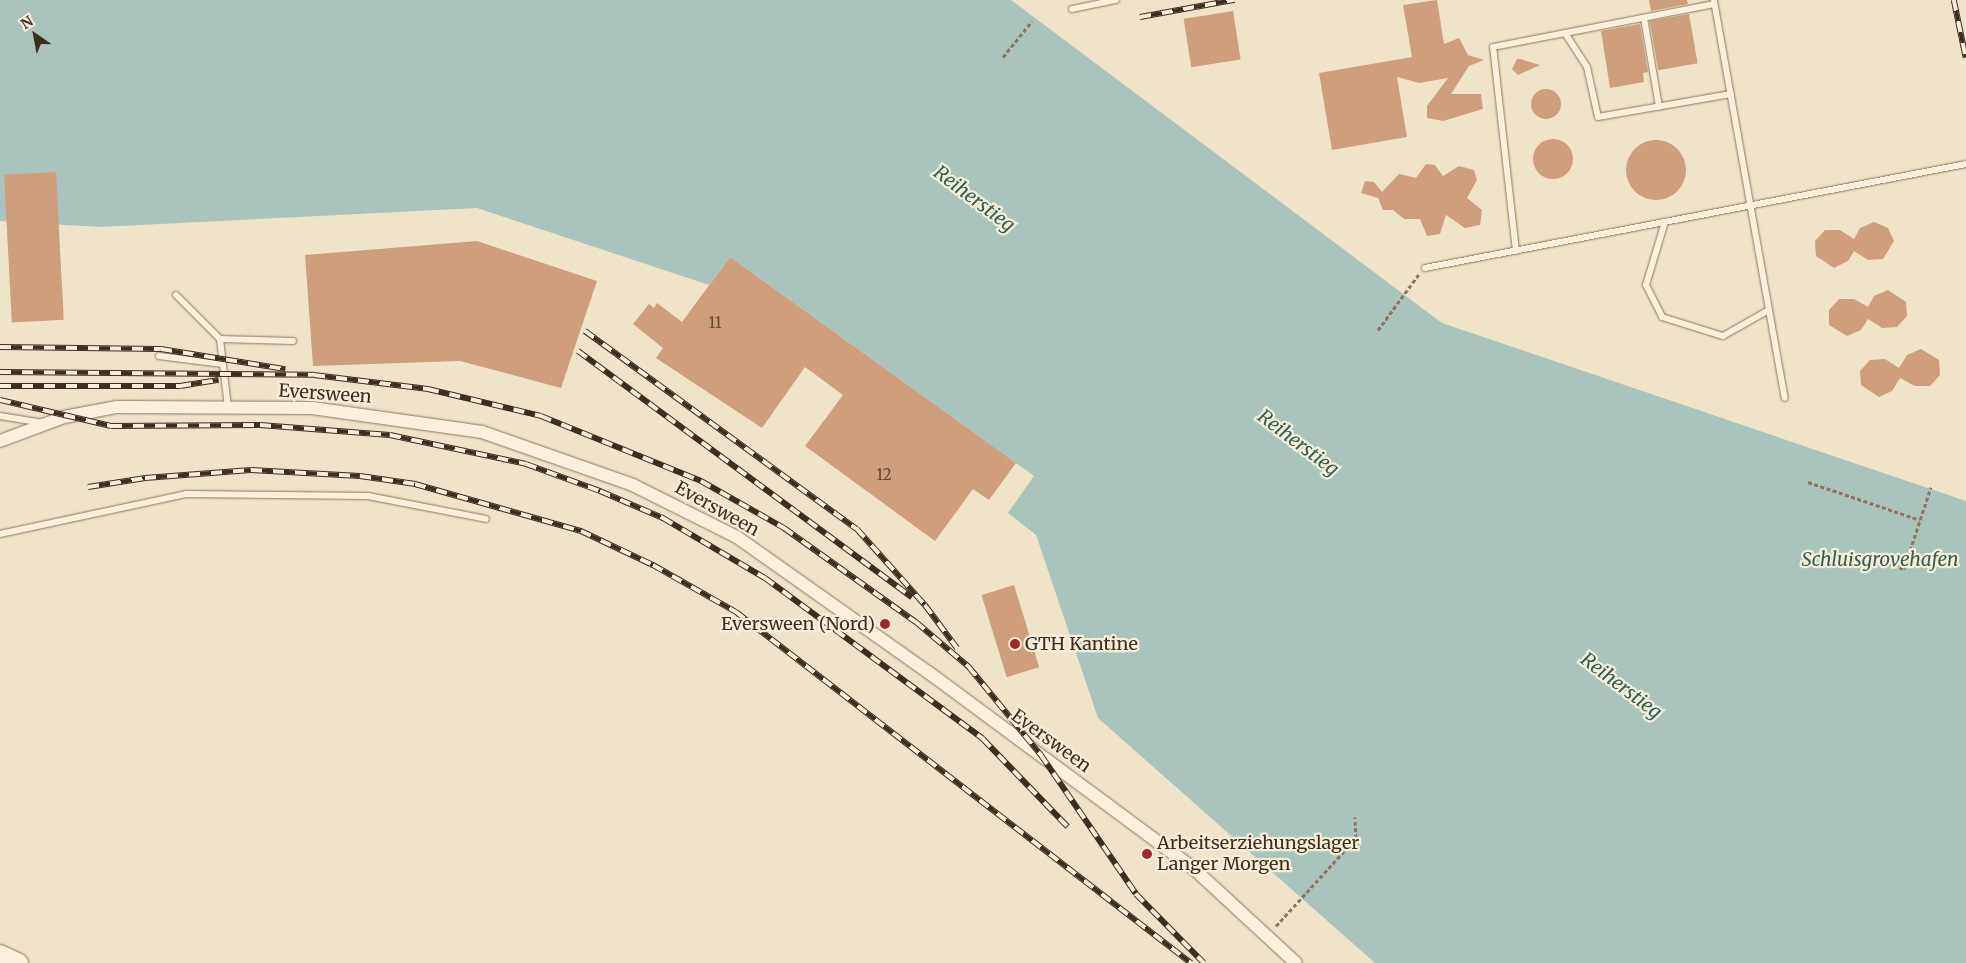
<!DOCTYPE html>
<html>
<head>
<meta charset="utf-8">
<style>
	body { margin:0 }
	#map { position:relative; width:1966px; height:963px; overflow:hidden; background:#f0e4c8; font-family:Merriweather,serif }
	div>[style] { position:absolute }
	.water>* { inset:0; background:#a9c4bc }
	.building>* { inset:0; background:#cf9f7d; transform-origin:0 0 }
	.round { border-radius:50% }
	.path>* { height:3px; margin-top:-1.5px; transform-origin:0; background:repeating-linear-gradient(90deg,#8d765c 0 4px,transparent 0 6.5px) }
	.roads { filter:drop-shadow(0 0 1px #8d765c) drop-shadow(0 0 1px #8d765c) }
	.lane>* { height:6px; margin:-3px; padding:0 3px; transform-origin:3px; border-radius:3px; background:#faf1dc }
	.street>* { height:12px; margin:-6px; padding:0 6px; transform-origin:6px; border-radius:6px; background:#faf1dc }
	.secondary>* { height:18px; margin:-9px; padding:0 9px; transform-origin:9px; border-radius:9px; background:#faf1dc }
	.rail>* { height:5.5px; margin-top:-2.75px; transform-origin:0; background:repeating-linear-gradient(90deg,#f7eed8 0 11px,#3d2e20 0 22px); box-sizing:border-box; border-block:1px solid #3d2e20 }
	.dots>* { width:14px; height:14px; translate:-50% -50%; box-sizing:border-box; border:2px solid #f7eed8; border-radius:50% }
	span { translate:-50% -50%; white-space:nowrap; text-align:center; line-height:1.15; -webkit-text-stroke:4.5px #f7eed8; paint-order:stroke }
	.number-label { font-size:15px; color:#624a37 }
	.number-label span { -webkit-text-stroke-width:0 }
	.street-label { font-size:18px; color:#3d2e20 }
	.poi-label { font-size:18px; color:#3d2e20 }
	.right { translate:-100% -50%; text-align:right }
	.left { translate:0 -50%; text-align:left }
	.water-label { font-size:19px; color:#2f5d5a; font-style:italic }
	.north { position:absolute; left:10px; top:10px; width:50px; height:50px; -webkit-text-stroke:4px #f7eed8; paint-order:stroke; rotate:327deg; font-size:14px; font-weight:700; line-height:20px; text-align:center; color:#3d2e20 }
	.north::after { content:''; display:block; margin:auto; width:18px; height:22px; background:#3d2e20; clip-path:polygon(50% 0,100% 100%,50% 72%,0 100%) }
</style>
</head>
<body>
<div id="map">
	<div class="water">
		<i style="clip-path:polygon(0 0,1011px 0,1442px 323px,1966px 501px,1966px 963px,1375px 963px,1098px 718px,1036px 535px,1008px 513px,1034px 476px,730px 257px,709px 285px,477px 208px,100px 227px,0 221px)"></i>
	</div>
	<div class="building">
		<i style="clip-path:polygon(1437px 0,1444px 44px,1459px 38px,1468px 55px,1484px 60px,1469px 66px,1451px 94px,1481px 94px,1483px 109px,1443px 121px,1427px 118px,1427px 106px,1448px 78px,1419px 83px,1397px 77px,1407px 137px,1332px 150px,1319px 73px,1412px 57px,1403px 5px)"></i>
		<i style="clip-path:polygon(1649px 0,1687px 0,1688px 4px,1651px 11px)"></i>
		<i style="left:1233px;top:11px;width:49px;height:50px;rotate:81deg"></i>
		<i style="left:1689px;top:14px;width:50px;height:40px;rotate:80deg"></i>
		<i style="clip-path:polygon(1640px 24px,1648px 72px,1643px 73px,1644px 82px,1610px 88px,1601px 31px)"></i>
		<i style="clip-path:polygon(1517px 59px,1520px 59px,1540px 65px,1518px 75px,1512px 69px)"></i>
		<i class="round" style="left:1531px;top:89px;width:30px;height:30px"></i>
		<i class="round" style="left:1533px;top:139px;width:40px;height:40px"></i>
		<i class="round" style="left:1626px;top:140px;width:60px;height:60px"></i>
		<i style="clip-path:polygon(1426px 164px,1435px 165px,1443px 176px,1459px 166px,1474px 170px,1477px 180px,1467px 198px,1482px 210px,1480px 225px,1465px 228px,1446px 215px,1440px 234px,1427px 236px,1420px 219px,1404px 219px,1393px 210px,1383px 210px,1378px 198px,1361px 193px,1365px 181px,1374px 182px,1382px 192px,1399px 174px,1416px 178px)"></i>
		<i style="left:56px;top:172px;width:148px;height:52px;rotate:87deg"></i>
		<i style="clip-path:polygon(1874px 222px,1888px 228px,1894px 241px,1883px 259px,1868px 260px,1854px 251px,1848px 261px,1834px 268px,1816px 256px,1815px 241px,1825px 230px,1840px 230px,1854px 239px,1860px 228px)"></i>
		<i style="clip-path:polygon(477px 241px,597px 281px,561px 388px,460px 361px,313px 366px,305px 255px)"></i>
		<i style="clip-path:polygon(730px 257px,1016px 463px,989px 500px,973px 489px,935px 541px,805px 446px,843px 395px,805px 367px,762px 428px,656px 358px,663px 348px,633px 324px,649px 304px,654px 308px,657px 303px,682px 322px)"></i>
		<i style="clip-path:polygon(1888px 290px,1906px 302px,1907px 316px,1897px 327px,1882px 328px,1868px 319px,1861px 330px,1847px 336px,1829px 325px,1829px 310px,1839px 299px,1854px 299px,1868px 307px,1874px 296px)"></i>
		<i style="clip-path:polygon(1921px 349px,1939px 360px,1940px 375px,1930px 386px,1915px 386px,1900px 378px,1892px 391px,1879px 397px,1861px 385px,1860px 371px,1870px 360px,1885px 359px,1899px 368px,1907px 355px)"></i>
		<i style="left:1014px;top:585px;width:86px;height:34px;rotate:73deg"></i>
	</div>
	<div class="path">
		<i style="left:1003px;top:57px;width:46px;rotate:-51.1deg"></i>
		<i style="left:1378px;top:330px;width:69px;rotate:-53.8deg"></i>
		<i style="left:1808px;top:482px;width:118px;rotate:18.7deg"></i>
		<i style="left:1881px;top:561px;width:24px;rotate:19deg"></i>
		<i style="left:1904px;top:569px;width:86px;rotate:-71.8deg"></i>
		<i style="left:1276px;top:926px;width:119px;rotate:-47.7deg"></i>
		<i style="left:1356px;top:838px;width:21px;rotate:-93deg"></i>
	</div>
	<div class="roads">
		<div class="lane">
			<i style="left:1714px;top:1px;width:403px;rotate:79.9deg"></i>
			<i style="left:1072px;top:9px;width:45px;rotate:-11.6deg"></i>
			<i style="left:1644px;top:18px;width:90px;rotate:80.4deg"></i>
			<i style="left:1565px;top:33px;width:40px;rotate:57.1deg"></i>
			<i style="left:1587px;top:67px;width:51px;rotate:77.6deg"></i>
			<i style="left:1598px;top:117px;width:135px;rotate:-9.8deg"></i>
			<i style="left:1665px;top:222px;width:66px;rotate:106.8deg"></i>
			<i style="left:1646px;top:285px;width:36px;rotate:63deg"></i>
			<i style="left:1662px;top:317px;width:64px;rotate:17.3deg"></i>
			<i style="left:1723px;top:336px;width:53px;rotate:-29.5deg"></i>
			<i style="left:1516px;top:251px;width:205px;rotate:-96.4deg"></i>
			<i style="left:1493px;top:47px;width:225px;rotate:-11deg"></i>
			<i style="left:1425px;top:268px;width:551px;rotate:-10.88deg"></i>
			<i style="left:176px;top:295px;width:62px;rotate:45deg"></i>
			<i style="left:220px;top:339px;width:68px;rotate:83.3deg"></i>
			<i style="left:220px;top:339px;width:73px;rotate:1.6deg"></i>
			<i style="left:159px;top:356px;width:64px;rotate:7.1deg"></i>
			<i style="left:0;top:416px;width:44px;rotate:9.2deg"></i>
			<i style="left:0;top:534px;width:190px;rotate:-12.1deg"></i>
			<i style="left:186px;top:494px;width:182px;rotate:0.6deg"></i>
			<i style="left:368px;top:496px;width:120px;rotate:11deg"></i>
		</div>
		<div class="street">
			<i style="left:0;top:441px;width:68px;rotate:-20.6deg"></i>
			<i style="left:64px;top:417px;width:54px;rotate:-10.7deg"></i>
			<i style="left:117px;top:407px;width:195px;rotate:0.3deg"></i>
			<i style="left:312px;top:408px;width:172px;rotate:8deg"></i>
			<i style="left:482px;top:432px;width:160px;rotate:19.3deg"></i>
			<i style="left:633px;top:485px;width:116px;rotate:26.6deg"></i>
			<i style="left:737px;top:537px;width:234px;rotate:35.3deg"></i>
			<i style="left:928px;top:672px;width:330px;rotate:36.5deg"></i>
			<i style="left:1193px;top:868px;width:140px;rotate:42.7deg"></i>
		</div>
		<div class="secondary">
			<i style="left:0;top:954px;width:21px;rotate:25deg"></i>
		</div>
	</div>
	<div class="rail">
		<i style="left:1954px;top:0;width:59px;rotate:78.3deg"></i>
		<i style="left:1140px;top:17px;width:96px;rotate:-10.3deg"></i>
		<i style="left:585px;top:331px;width:336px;rotate:36.1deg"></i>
		<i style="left:857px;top:529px;width:102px;rotate:48.2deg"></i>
		<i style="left:925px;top:605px;width:54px;rotate:53.3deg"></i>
		<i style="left:0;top:347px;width:161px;rotate:0.7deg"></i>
		<i style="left:161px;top:349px;width:126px;rotate:9.2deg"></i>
		<i style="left:578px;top:351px;width:415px;rotate:36.4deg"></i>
		<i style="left:0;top:372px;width:314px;rotate:0.5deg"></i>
		<i style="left:314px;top:375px;width:115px;rotate:7deg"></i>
		<i style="left:428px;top:389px;width:116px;rotate:13.4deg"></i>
		<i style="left:541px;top:416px;width:173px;rotate:22.1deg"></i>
		<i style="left:701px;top:481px;width:95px;rotate:29.5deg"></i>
		<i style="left:784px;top:528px;width:162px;rotate:35.5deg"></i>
		<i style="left:916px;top:622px;width:70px;rotate:40.3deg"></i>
		<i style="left:969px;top:667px;width:114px;rotate:50.7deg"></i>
		<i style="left:1041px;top:755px;width:168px;rotate:55.6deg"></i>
		<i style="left:1136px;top:894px;width:97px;rotate:45.4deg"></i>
		<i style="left:0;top:386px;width:180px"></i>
		<i style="left:180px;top:386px;width:39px;rotate:-9deg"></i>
		<i style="left:0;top:400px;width:114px;rotate:13.2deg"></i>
		<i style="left:111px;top:426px;width:149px;rotate:-0.4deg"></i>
		<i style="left:260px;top:425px;width:130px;rotate:4.4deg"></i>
		<i style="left:390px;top:435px;width:139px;rotate:12deg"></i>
		<i style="left:526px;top:464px;width:79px;rotate:20deg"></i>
		<i style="left:600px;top:491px;width:69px;rotate:23.2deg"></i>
		<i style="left:663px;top:518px;width:118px;rotate:30.5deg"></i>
		<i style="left:765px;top:578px;width:271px;rotate:36.4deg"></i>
		<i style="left:983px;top:739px;width:122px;rotate:46deg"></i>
		<i style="left:88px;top:487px;width:58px;rotate:-9deg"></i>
		<i style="left:145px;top:478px;width:106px;rotate:-4.3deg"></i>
		<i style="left:251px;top:470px;width:109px;rotate:3.2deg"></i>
		<i style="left:360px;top:476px;width:56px;rotate:8.3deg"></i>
		<i style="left:415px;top:484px;width:173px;rotate:15.8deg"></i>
		<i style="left:581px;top:531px;width:80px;rotate:25.3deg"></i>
		<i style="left:653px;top:565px;width:95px;rotate:29.5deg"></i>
		<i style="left:736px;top:612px;width:575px;rotate:37.65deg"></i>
	</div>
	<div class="dots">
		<i style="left:885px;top:624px;background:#9e2a2b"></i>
		<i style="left:1015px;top:644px;background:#9e2a2b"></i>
		<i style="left:1147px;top:854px;background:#9e2a2b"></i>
	</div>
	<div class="number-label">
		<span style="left:715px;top:323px">11</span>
		<span style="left:884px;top:475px">12</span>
	</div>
	<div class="street-label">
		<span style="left:325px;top:394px;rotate:4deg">Eversween</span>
		<span style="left:717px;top:509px;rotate:29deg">Eversween</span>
		<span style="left:1051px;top:741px;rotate:36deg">Eversween</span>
	</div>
	<div class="poi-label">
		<span class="right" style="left:875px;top:624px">Eversween (Nord)</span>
		<span class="left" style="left:1025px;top:644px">GTH Kantine</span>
		<span class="left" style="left:1157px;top:854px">Arbeitserziehungslager<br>Langer Morgen</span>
	</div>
	<div class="water-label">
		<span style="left:974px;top:199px;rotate:37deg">Reiherstieg</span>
		<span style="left:1298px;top:443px;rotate:37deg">Reiherstieg</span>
		<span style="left:1880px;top:560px">Schluisgrovehafen</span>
		<span style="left:1621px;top:686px;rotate:37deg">Reiherstieg</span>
	</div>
	<div class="north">N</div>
</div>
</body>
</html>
